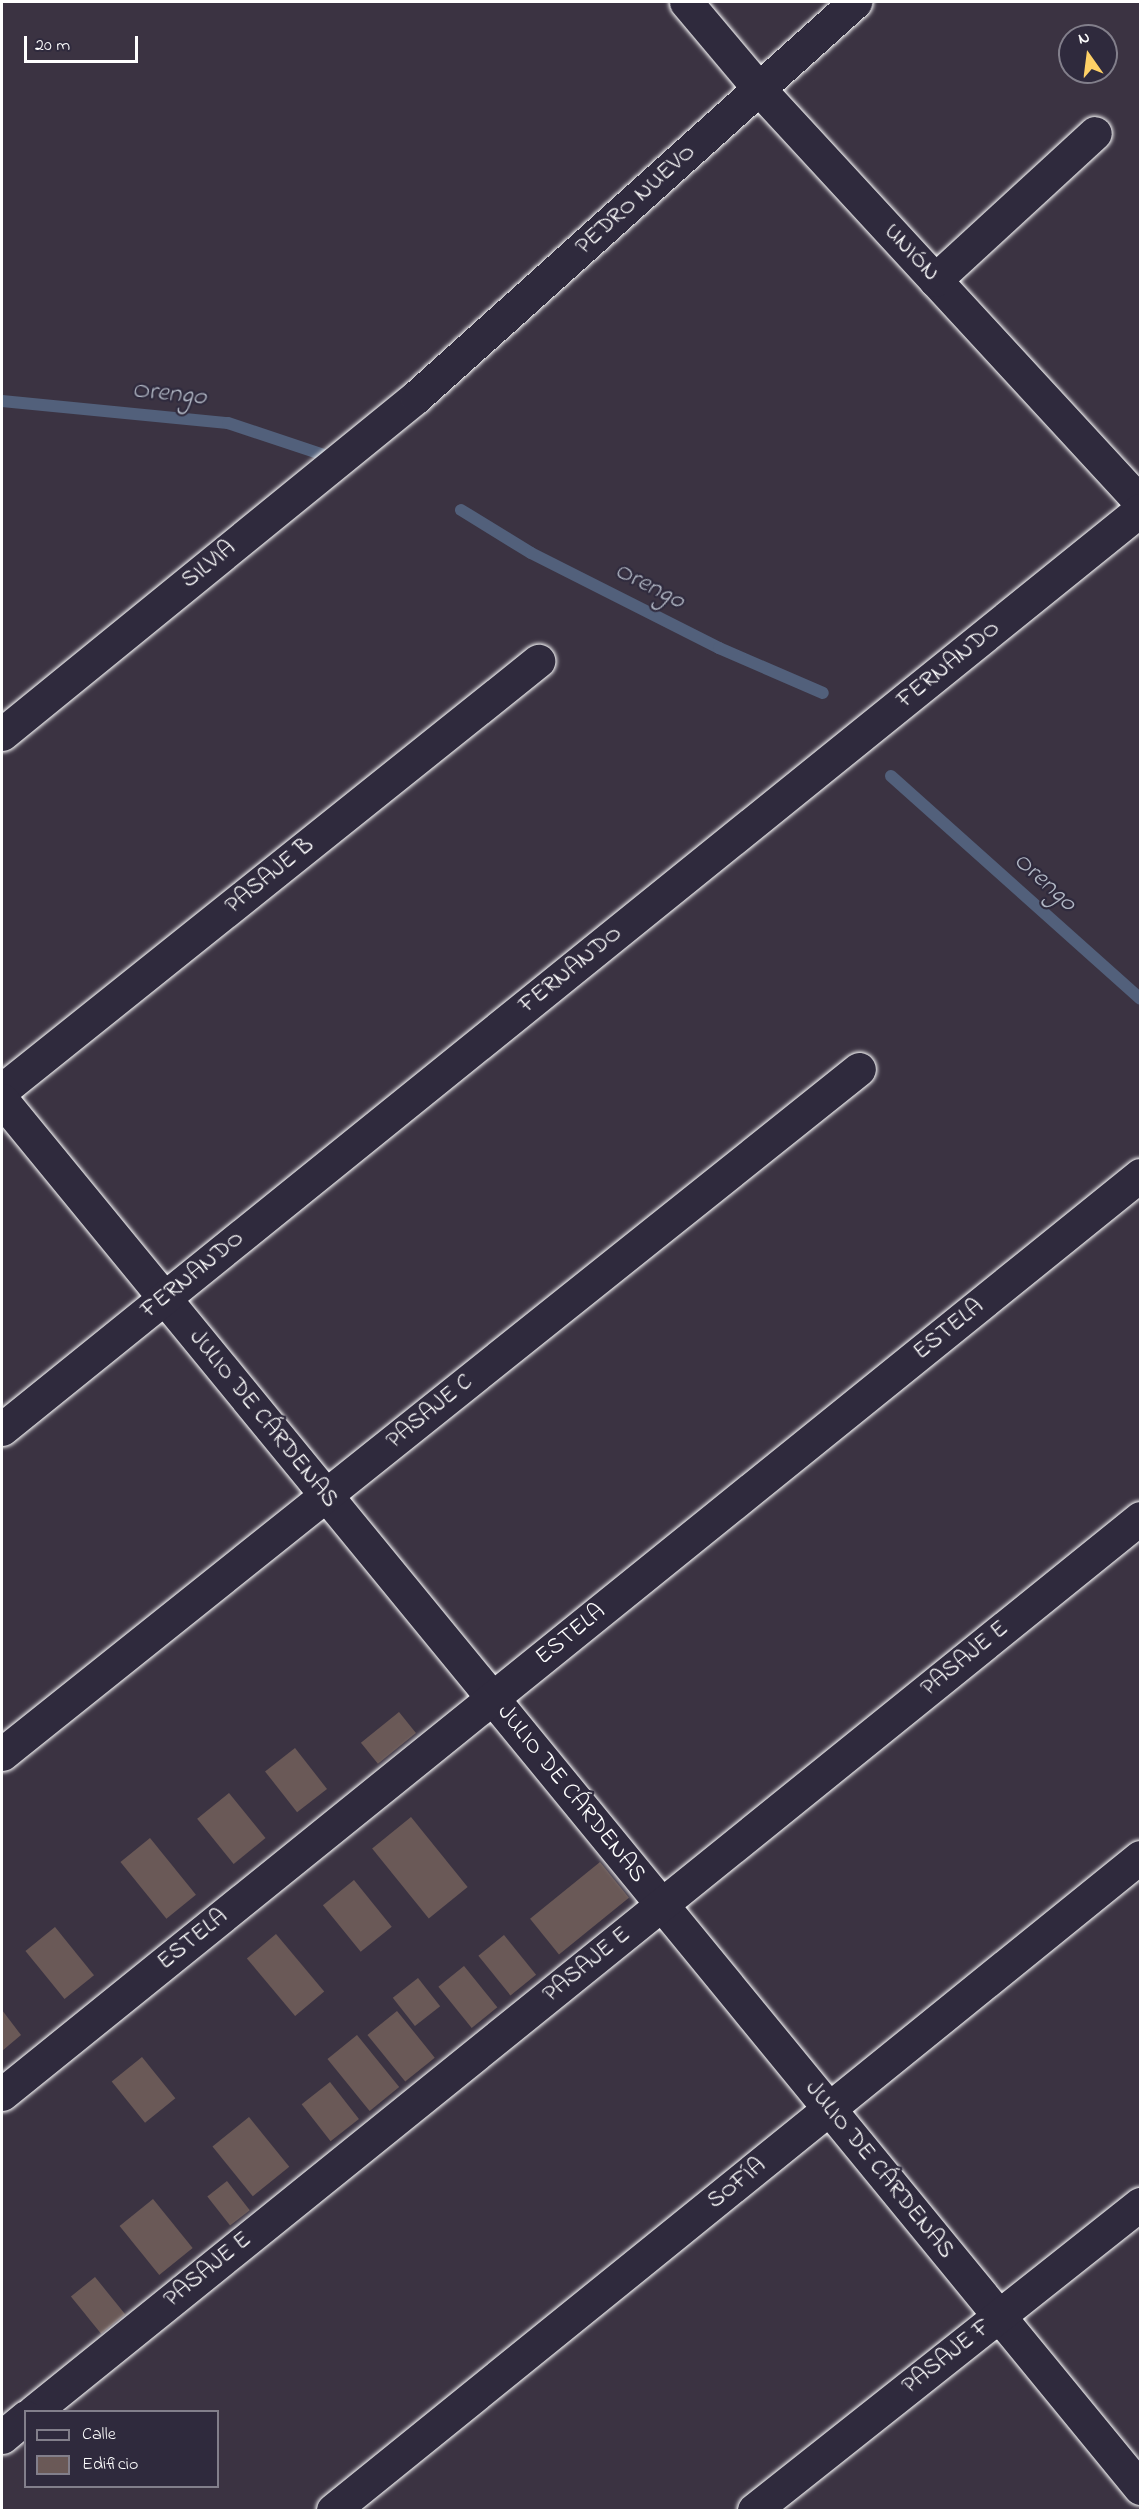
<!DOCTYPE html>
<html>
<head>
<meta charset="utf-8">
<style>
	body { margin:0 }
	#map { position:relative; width:1142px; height:2512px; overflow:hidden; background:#3b3342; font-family:"Indie Flower",sans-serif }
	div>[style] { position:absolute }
	.stream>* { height:12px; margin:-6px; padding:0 6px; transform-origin:6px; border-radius:6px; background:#52607b }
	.building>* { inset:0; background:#6a5957; transform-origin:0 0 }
	.roads { filter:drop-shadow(0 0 2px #fff) drop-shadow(0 0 2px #fff) }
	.minor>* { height:33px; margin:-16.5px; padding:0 16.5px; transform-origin:16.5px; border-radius:16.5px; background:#2f2a3d }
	span { translate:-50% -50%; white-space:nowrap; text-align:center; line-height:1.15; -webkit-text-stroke:4.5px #2f2a3d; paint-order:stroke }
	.street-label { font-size:24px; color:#fff }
	.water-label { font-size:26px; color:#b1b7c4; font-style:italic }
	.frame { position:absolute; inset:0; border:3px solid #fff; pointer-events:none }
	.legend { position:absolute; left:24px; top:2410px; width:195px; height:78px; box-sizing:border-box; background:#2f2a3d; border:2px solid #827f8b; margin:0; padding:8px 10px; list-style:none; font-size:18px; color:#fff }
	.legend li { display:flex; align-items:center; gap:12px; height:30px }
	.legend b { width:30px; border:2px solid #827f8b }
	.north { position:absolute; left:1058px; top:24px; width:60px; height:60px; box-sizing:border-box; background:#2f2a3d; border:2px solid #827f8b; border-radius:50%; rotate:346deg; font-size:16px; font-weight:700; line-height:24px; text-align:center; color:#fff }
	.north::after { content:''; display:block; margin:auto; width:21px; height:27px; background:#ffd166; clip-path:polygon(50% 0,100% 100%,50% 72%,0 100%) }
	.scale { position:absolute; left:24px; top:36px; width:114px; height:27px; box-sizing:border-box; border:3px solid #fff; border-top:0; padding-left:8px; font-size:18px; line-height:21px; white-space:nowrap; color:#fff; -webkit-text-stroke:4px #2f2a3d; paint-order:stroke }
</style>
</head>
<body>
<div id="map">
	<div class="stream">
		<i style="left:2px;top:401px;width:227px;rotate:5.6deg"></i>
		<i style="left:228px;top:423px;width:104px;rotate:18.4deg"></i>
		<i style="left:461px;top:510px;width:82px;rotate:31.6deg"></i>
		<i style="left:531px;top:553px;width:211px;rotate:26.8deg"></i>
		<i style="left:719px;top:648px;width:113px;rotate:23.4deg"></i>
		<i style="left:891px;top:776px;width:334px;rotate:41.8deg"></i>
	</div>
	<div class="building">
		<i style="left:399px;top:1712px;width:27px;height:49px;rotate:51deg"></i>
		<i style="left:295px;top:1748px;width:52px;height:38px;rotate:52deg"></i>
		<i style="left:229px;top:1793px;width:58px;height:41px;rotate:51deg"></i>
		<i style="left:411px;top:1817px;width:90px;height:50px;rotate:51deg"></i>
		<i style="left:150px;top:1838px;width:73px;height:38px;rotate:51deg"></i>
		<i style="left:600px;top:1862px;width:46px;height:90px;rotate:51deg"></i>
		<i style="left:354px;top:1880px;width:60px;height:40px;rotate:51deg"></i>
		<i style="left:55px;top:1927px;width:62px;height:38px;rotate:51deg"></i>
		<i style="left:276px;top:1934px;width:75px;height:38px;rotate:50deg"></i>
		<i style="left:504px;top:1935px;width:51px;height:33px;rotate:51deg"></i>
		<i style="left:464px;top:1966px;width:53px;height:33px;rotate:51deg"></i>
		<i style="left:418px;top:1978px;width:36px;height:32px;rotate:52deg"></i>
		<i style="clip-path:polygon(2px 2010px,21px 2035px,2px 2051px)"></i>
		<i style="left:397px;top:2011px;width:60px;height:38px;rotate:51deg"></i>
		<i style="left:357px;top:2035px;width:67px;height:38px;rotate:51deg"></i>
		<i style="left:142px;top:2057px;width:53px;height:39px;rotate:51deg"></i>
		<i style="left:330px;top:2082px;width:47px;height:36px;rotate:52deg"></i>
		<i style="left:249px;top:2117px;width:64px;height:47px;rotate:51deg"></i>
		<i style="left:227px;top:2181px;width:37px;height:25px;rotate:52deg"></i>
		<i style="left:153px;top:2199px;width:63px;height:43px;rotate:51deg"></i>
		<i style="left:95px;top:2277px;width:48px;height:31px;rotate:51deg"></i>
	</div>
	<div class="roads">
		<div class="minor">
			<i style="left:686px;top:2px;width:115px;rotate:49.9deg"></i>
			<i style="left:760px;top:90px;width:560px;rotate:47.31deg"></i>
			<i style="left:935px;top:280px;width:217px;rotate:-42.6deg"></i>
			<i style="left:2px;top:734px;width:534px;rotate:-39.15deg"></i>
			<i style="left:416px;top:397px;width:591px;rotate:-41.98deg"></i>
			<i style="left:2px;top:1090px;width:687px;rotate:-38.67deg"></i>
			<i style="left:2px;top:1100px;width:1795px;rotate:50.65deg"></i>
			<i style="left:2px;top:1429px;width:1463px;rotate:-38.92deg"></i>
			<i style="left:2px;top:1754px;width:1097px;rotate:-38.64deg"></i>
			<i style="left:2px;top:2094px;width:1463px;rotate:-38.92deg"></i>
			<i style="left:33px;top:2412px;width:1423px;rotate:-38.92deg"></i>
			<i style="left:2px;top:2437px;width:31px;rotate:-40deg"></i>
			<i style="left:333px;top:2510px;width:1038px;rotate:-38.98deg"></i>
			<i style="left:754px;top:2510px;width:493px;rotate:-38.4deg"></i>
		</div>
	</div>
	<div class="street-label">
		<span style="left:636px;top:200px;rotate:-42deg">PEDRO NUEVO</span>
		<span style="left:911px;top:253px;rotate:47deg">UNIÓN</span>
		<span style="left:209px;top:565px;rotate:-39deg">SILVIA</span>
		<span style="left:949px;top:665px;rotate:-39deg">FERNANDO</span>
		<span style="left:270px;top:876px;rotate:-39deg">PASAJE B</span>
		<span style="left:571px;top:970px;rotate:-39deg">FERNANDO</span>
		<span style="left:193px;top:1275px;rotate:-39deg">FERNANDO</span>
		<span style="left:949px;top:1330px;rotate:-39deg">ESTELA</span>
		<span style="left:430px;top:1412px;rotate:-39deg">PASAJE C</span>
		<span style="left:263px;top:1419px;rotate:51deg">JULIO DE CÁRDENAS</span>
		<span style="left:571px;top:1635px;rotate:-39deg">ESTELA</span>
		<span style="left:965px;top:1659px;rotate:-39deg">PASAJE E</span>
		<span style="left:571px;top:1794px;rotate:51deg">JULIO DE CÁRDENAS</span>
		<span style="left:193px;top:1940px;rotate:-39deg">ESTELA</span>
		<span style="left:587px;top:1965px;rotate:-39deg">PASAJE E</span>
		<span style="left:879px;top:2170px;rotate:51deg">JULIO DE CÁRDENAS</span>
		<span style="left:737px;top:2184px;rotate:-39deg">SOFÍA</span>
		<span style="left:208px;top:2270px;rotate:-39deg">PASAJE E</span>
		<span style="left:947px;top:2357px;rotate:-38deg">PASAJE F</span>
	</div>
	<div class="water-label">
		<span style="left:169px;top:395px;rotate:6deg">Orengo</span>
		<span style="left:649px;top:587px;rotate:27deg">Orengo</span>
		<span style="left:1044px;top:883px;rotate:42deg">Orengo</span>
	</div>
	<div class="frame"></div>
	<ul class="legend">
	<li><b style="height:8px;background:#2f2a3d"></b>Calle</li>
	<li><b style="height:16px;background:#6a5957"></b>Edificio</li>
	</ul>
	<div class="north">N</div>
	<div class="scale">20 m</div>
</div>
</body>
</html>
